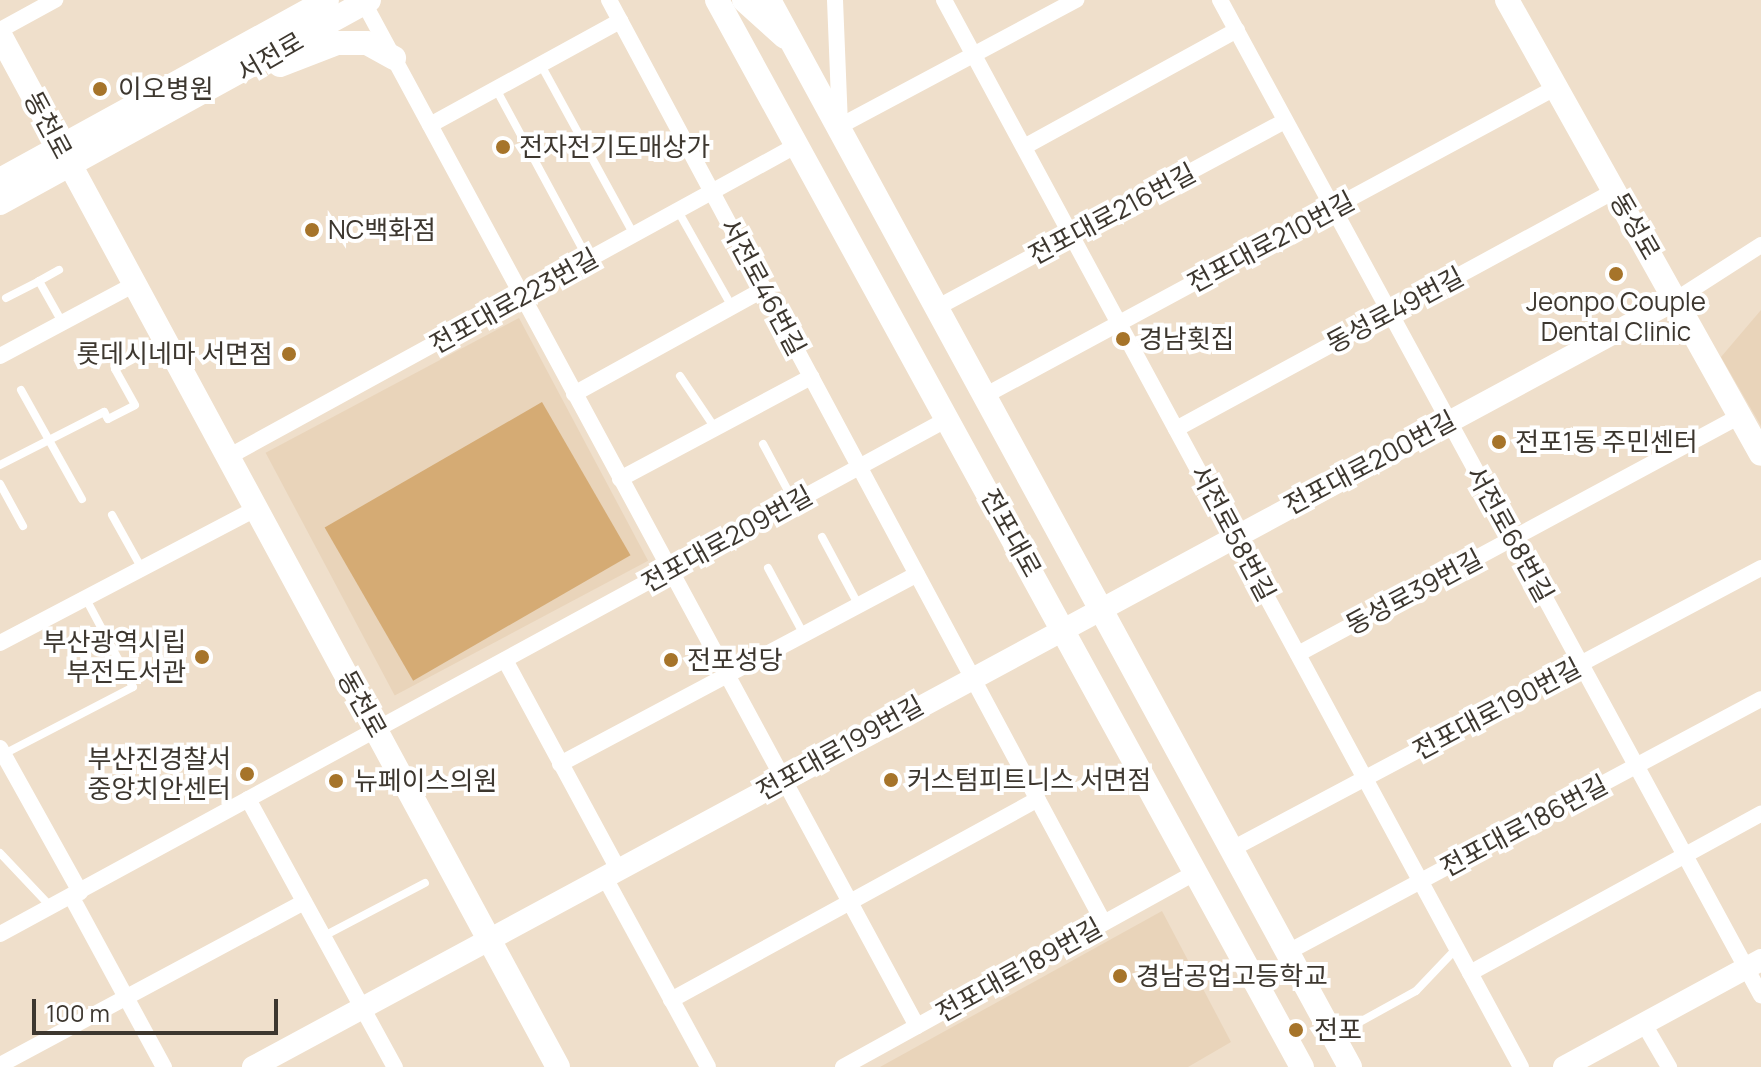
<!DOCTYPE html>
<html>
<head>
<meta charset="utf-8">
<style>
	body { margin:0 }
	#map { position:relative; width:1761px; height:1067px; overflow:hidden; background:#efdfcb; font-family:Manrope,"Noto Sans KR",sans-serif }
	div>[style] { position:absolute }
	.built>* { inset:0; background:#e9d4ba; transform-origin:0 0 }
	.green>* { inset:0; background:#d5ab74; transform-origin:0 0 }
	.service>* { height:8px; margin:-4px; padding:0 4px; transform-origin:4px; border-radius:4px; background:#fff }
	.minor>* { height:16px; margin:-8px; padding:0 8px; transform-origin:8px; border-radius:8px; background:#fff }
	.tertiary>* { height:22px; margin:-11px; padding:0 11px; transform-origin:11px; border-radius:11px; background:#fff }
	.secondary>* { height:24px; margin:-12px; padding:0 12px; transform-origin:12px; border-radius:12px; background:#fff }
	.dots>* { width:22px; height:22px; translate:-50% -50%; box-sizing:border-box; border:4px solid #fff; border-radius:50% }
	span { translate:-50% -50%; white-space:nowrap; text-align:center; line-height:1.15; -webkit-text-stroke:8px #fff; paint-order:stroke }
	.street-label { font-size:26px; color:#3d372f }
	.poi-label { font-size:26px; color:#3d372f }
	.left { translate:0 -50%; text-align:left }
	.right { translate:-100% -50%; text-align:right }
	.scale { position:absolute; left:32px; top:999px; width:246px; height:36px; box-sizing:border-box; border:4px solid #3d372f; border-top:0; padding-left:10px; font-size:24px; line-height:28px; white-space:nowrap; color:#3d372f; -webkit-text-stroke:6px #fff; paint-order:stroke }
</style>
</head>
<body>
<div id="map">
	<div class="built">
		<i style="clip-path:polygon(1761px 310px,1761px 426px,1721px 357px)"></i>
		<i style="left:519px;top:318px;width:275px;height:287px;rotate:62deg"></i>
		<i style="clip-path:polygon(1162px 911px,1231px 1042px,1188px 1067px,880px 1067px)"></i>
	</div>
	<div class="green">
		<i style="left:542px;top:402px;width:177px;height:251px;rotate:60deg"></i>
	</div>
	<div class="service">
		<i style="left:541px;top:65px;width:194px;rotate:61.3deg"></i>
		<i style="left:496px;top:89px;width:193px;rotate:61.6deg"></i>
		<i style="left:678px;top:211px;width:110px;rotate:60.6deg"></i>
		<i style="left:39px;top:281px;width:23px;rotate:-29deg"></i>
		<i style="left:6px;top:298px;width:37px;rotate:-27deg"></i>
		<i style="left:39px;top:281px;width:47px;rotate:60.7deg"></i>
		<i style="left:680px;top:376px;width:63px;rotate:56.1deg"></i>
		<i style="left:21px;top:390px;width:125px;rotate:60.8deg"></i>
		<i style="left:763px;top:444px;width:66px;rotate:61.9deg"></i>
		<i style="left:0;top:465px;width:117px;rotate:-27deg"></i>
		<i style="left:104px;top:412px;width:8px;rotate:60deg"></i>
		<i style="left:108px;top:419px;width:30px;rotate:-27deg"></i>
		<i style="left:135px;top:405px;width:41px;rotate:-119.1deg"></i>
		<i style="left:115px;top:369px;width:55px;rotate:-28.4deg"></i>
		<i style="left:0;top:484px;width:48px;rotate:61.3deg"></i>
		<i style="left:112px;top:515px;width:62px;rotate:60.9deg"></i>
		<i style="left:822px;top:537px;width:76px;rotate:61.8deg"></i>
		<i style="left:768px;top:568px;width:74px;rotate:61.7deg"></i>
		<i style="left:4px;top:754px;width:145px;rotate:-27.4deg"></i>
		<i style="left:133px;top:687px;width:100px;rotate:-118.1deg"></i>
		<i style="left:0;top:853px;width:74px;rotate:46.6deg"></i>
		<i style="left:324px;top:936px;width:114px;rotate:-27.7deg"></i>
		<i style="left:1338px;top:1034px;width:89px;rotate:-28.9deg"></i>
		<i style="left:1416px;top:991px;width:59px;rotate:-46.4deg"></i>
	</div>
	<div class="minor">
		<i style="left:609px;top:0;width:1047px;rotate:61.8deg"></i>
		<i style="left:835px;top:0;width:126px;rotate:87.7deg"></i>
		<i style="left:840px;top:126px;width:268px;rotate:-28.1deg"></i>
		<i style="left:944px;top:0;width:1213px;rotate:61.6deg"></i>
		<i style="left:1220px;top:0;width:1133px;rotate:61.47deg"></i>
		<i style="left:364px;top:3px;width:1163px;rotate:61.61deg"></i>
		<i style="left:0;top:30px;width:63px;rotate:-28.6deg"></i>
		<i style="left:430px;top:125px;width:217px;rotate:-28.7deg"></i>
		<i style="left:1024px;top:147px;width:243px;rotate:-28.8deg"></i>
		<i style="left:1677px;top:299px;width:100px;rotate:-32.7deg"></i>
		<i style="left:938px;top:307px;width:394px;rotate:-28.2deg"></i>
		<i style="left:0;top:356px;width:153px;rotate:-28.1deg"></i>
		<i style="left:574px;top:394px;width:217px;rotate:-28.9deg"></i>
		<i style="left:986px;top:395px;width:647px;rotate:-28.35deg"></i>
		<i style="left:1176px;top:429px;width:499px;rotate:-28.5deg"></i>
		<i style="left:228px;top:457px;width:651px;rotate:-28.73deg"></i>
		<i style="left:620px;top:479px;width:217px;rotate:-28.1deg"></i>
		<i style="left:0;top:643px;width:288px;rotate:-27.7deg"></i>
		<i style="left:1298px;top:654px;width:502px;rotate:-28.3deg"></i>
		<i style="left:505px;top:660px;width:238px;rotate:61.6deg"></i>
		<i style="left:0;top:748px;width:165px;rotate:60.9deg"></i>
		<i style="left:560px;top:764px;width:404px;rotate:-28deg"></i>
		<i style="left:248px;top:799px;width:306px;rotate:61.3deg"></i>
		<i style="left:1232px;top:849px;width:599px;rotate:-27.98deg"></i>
		<i style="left:604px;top:876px;width:217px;rotate:61.4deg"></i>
		<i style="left:71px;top:896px;width:195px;rotate:61.5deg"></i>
		<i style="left:0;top:934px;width:1080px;rotate:-28.53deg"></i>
		<i style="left:1288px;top:952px;width:536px;rotate:-28.14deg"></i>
		<i style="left:1470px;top:973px;width:332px;rotate:-28.7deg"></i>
		<i style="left:671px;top:1000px;width:418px;rotate:-28.7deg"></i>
		<i style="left:1644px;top:1024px;width:50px;rotate:59.8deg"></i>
		<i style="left:0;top:1065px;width:345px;rotate:-28.2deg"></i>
		<i style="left:843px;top:1067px;width:403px;rotate:-28.9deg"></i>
	</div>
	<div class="tertiary">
		<i style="left:253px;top:1067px;width:1618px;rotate:-28.34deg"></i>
		<i style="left:1564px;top:1067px;width:224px;rotate:-28.5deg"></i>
	</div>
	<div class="secondary">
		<i style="left:717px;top:0;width:1217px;rotate:61.27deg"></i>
		<i style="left:744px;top:0;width:55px;rotate:42.1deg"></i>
		<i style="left:769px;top:0;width:1215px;rotate:61.43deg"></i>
		<i style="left:1507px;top:0;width:520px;rotate:60.77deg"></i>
		<i style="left:0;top:35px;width:1173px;rotate:61.6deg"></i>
		<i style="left:280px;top:65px;width:61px;rotate:-21.1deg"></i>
		<i style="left:337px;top:43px;width:30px"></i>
		<i style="left:367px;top:43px;width:31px;rotate:29deg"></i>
		<i style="left:0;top:180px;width:373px;rotate:-28.8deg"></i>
		<i style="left:0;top:203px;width:421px;rotate:-28.8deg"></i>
	</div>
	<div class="dots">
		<i style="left:100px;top:89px;background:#a6742a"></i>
		<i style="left:503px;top:147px;background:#a6742a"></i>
		<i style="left:312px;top:230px;background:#a6742a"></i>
		<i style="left:1616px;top:274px;background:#a6742a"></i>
		<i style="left:1123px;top:339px;background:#a6742a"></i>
		<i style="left:289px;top:354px;background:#a6742a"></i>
		<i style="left:1499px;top:442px;background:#a6742a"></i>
		<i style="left:202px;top:657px;background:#a6742a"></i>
		<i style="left:671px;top:660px;background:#a6742a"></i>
		<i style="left:247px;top:774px;background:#a6742a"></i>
		<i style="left:891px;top:780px;background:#a6742a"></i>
		<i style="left:336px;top:781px;background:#a6742a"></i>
		<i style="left:1120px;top:976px;background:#a6742a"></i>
		<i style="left:1296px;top:1030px;background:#a6742a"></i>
	</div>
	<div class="street-label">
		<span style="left:270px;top:57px;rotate:-30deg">서전로</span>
		<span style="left:48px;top:125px;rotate:62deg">동천로</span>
		<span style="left:1112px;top:214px;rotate:-28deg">전포대로216번길</span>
		<span style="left:1635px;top:226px;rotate:60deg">동성로</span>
		<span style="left:1271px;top:242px;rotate:-28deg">전포대로210번길</span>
		<span style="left:763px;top:287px;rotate:62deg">서전로46번길</span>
		<span style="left:514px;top:301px;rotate:-29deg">전포대로223번길</span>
		<span style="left:1395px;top:310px;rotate:-28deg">동성로49번길</span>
		<span style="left:1370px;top:463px;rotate:-28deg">전포대로200번길</span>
		<span style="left:1011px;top:533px;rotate:61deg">전포대로</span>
		<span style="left:1233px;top:533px;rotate:62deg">서전로58번길</span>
		<span style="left:1510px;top:534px;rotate:61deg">서전로68번길</span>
		<span style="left:727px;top:539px;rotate:-29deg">전포대로209번길</span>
		<span style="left:1414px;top:592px;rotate:-28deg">동성로39번길</span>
		<span style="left:362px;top:704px;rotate:61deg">동천로</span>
		<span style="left:1497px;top:709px;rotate:-28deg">전포대로190번길</span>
		<span style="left:840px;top:748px;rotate:-29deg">전포대로199번길</span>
		<span style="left:1524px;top:826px;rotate:-28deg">전포대로186번길</span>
		<span style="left:1019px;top:970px;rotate:-29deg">전포대로189번길</span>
	</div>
	<div class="poi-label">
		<span class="left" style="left:118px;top:89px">이오병원</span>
		<span class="left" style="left:519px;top:147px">전자전기도매상가</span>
		<span class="left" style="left:328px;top:230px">NC백화점</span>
		<span style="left:1616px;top:317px">Jeonpo Couple<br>Dental Clinic</span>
		<span class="left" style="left:1139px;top:339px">경남횟집</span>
		<span class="right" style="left:273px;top:354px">롯데시네마 서면점</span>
		<span class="left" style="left:1515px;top:442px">전포1동 주민센터</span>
		<span class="right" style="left:186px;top:657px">부산광역시립<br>부전도서관</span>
		<span class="left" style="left:687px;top:660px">전포성당</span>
		<span class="right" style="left:231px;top:774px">부산진경찰서<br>중앙치안센터</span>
		<span class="left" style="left:907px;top:780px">커스텀피트니스 서면점</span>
		<span class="left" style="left:354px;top:781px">뉴페이스의원</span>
		<span class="left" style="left:1136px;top:976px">경남공업고등학교</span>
		<span class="left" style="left:1314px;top:1030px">전포</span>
	</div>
	<div class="scale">100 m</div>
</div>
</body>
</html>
